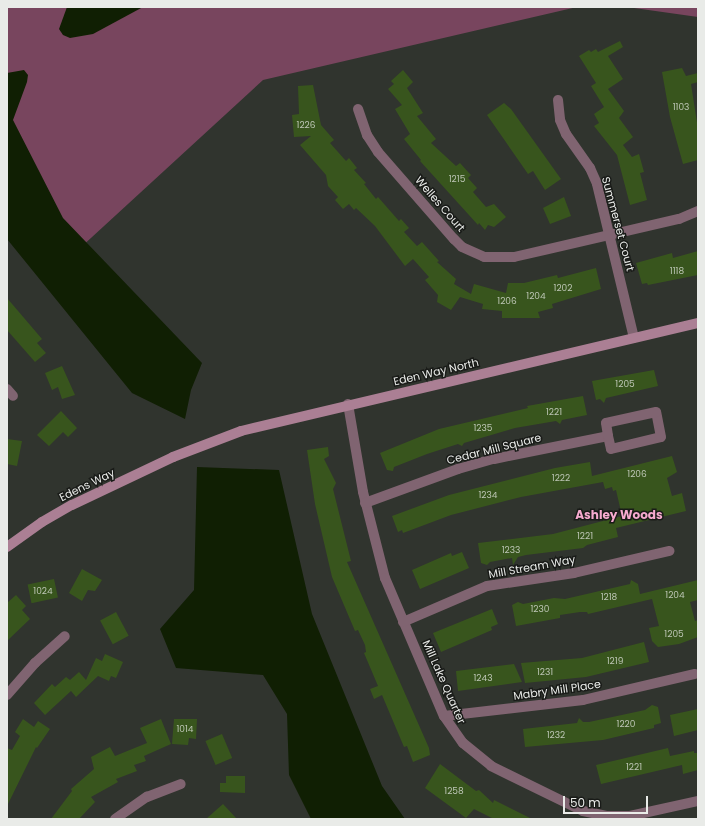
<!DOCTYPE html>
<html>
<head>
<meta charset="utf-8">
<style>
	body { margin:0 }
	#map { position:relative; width:705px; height:826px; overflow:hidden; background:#30342e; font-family:Poppins,sans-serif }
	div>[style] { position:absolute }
	.green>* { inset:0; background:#78455e }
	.water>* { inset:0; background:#101f03 }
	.building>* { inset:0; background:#38551d; transform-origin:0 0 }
	.street>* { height:10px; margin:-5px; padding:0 5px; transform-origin:5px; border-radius:5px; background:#806471 }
	.secondary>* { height:10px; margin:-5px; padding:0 5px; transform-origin:5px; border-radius:5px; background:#ab7f94 }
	span { translate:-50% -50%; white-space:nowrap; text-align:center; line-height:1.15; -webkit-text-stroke:3px #191b18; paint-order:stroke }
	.number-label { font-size:9px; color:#bdc6b5 }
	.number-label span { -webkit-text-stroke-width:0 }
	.street-label { font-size:11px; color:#e9ebe8 }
	.neighbourhood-label { font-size:12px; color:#f6aacf; font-weight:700 }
	.frame { position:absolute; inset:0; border:8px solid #e9ebe8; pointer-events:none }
	.scale { position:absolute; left:563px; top:796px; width:85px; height:18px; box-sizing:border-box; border:2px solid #e9ebe8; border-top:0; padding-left:5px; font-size:12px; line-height:14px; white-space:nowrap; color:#e9ebe8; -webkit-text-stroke:3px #191b18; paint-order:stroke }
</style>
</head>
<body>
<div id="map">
	<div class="green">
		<i style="clip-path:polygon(7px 7px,577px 7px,263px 80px,67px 260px,7px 194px)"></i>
		<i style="clip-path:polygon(627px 7px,698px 7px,698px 17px)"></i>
	</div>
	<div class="water">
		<i style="clip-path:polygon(67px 7px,143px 7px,93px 34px,70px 38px,63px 35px,59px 29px)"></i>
		<i style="clip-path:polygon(24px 70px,28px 75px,27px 82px,13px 120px,63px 218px,202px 363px,191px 390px,185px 419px,132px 393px,7px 239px,7px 73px)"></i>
		<i style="clip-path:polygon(197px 467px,279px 470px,312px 614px,382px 786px,405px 819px,311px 819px,289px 775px,287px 714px,263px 675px,176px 668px,160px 629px,194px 590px)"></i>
	</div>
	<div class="building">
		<i style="clip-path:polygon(620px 41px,623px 47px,608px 56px,623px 79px,608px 89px,624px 111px,619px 118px,633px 137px,623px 145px,632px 157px,639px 154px,644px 172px,640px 173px,647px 200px,630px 205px,617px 155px,594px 126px,599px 123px,594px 114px,604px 107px,591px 86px,596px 83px,579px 56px,589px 50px,591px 52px,596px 49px,598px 52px)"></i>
		<i style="clip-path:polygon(682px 68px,686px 76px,698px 73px,698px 82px,691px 84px,698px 129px,698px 160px,683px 164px,670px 117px,662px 72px)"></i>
		<i style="clip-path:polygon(403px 70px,413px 82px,407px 88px,423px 113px,417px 116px,436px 139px,431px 143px,456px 166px,460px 163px,469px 173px,471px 175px,468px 178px,477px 188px,473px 192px,486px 207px,494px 204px,506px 217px,494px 227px,488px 225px,485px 230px,479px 223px,478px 225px,420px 161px,421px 160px,404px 139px,410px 134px,395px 109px,402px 105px,388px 89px,394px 84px,391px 81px)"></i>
		<i style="clip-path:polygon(313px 85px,321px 125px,334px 140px,330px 143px,346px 161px,349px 158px,357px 168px,354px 170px,366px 183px,364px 184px,376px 199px,378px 197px,399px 221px,401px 219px,409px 228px,404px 232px,417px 246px,422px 242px,439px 261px,437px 262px,456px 279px,454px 284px,471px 294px,474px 284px,506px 293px,508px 283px,524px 283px,557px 275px,558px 278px,596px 268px,601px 289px,552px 304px,553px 308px,538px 312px,540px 318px,502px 318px,502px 311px,482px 309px,483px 304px,460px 297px,451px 310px,437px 302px,438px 295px,425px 280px,429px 277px,413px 259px,405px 266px,375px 226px,356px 208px,354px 210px,349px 204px,343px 209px,335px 200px,338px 197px,328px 186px,326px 175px,300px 145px,311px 136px,294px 137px,292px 115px,299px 114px,298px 86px)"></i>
		<i style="clip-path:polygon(504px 103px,511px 109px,561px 179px,545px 190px,533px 171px,528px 174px,487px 115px)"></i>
		<i style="clip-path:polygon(564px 197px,571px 216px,550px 224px,543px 208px)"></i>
		<i style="clip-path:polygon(698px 251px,698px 275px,648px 285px,647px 283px,642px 284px,636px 263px,672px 253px,673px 258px)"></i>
		<i style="clip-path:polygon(7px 298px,42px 339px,37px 343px,46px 353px,35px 362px,7px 330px)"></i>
		<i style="clip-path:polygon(62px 366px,75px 395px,62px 399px,58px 387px,52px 390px,45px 373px)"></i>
		<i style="clip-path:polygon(654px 370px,658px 386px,606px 398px,604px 403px,600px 399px,596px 400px,592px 381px)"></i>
		<i style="clip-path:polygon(583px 396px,587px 415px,562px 420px,560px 424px,556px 421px,515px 428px,464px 443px,462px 446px,458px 444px,427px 454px,394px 467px,393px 471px,387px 470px,380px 453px,439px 429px,528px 408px,527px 406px)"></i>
		<i style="clip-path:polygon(61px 411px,77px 428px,68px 437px,63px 432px,49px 446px,37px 435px)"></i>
		<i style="clip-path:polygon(7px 439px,22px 441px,17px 466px,7px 464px)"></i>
		<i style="clip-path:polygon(328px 447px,329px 456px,324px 459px,336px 483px,333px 489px,351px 561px,347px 562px,429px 748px,430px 755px,413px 762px,407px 746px,404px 747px,382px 695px,374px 699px,370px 689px,378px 686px,364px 653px,366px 652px,365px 645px,358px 630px,355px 631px,332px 577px,315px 504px,307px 450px)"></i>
		<i style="clip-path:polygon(672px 456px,677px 472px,667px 478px,672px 496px,682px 493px,686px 511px,616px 528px,618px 537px,587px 545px,583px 548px,526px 555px,518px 557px,513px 565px,512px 558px,490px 562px,487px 565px,481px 563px,478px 543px,553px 534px,622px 516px,616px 490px,613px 491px,612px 487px,605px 489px,603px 482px,521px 497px,451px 515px,403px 533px,402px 530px,398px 532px,392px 516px,449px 495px,555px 468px,590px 462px,592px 476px)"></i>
		<i style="clip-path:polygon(462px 552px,469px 568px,420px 589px,412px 570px,451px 553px,452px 556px)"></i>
		<i style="clip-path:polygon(82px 569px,102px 580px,95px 591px,88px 590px,82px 601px,69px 593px)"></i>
		<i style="left:54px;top:579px;width:19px;height:27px;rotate:78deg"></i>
		<i style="clip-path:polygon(631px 580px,638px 584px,640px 594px,698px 580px,698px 600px,690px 602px,695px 621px,698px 620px,698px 637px,679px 644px,658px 647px,652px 641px,650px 632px,649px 628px,659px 626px,652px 599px,588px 614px,587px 612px,580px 612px,560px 615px,560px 618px,516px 626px,512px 605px,518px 602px,523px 604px,554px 598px,565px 599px,630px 584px)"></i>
		<i style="clip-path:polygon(16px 595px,26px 606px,22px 610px,30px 619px,7px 641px,7px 603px)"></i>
		<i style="clip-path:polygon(492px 609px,498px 624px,491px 627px,492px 630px,441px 652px,433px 633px)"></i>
		<i style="left:116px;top:612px;width:27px;height:18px;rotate:62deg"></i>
		<i style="clip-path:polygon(644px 642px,649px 662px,586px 677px,525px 683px,521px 663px,582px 658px)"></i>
		<i style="clip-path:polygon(105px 654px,123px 662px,116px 678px,111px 676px,109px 681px,98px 676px,76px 697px,71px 691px,45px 715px,34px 703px,52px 684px,55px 687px,66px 677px,70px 680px,79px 672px,86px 680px,96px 658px,102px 661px)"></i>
		<i style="clip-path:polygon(514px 664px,522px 682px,458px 691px,456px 671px)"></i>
		<i style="clip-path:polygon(652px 705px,658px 707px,661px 723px,654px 725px,654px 728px,603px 740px,525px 747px,523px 729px,577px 723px,579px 718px,583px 722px,589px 722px,645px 710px)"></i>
		<i style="clip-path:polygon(698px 709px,698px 730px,674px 736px,670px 715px)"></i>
		<i style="clip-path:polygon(23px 719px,34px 727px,38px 721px,50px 729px,37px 748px,36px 747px,7px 806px,7px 748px,12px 750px,20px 736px,15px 732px)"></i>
		<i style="clip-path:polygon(161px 719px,171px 744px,144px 756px,146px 761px,134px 765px,137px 771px,116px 779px,118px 782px,91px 797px,95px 802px,79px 819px,51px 819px,72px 791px,71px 789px,94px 769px,91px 757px,110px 747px,115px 756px,147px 743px,140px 728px)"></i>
		<i style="clip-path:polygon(174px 719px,197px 719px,196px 739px,189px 738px,188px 745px,172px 744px)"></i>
		<i style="left:222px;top:734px;width:26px;height:18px;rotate:67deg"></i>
		<i style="clip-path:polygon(668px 748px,670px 756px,694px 751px,694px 753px,698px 753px,698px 770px,683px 774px,682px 765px,601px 784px,596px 765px)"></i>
		<i style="clip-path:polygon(440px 764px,476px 791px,479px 790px,493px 803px,494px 800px,532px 819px,494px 819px,474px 809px,466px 818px,425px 788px)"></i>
		<i style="clip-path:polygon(226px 776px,245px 776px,245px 793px,220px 792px,220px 783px,226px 783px)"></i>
		<i style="clip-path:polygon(223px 804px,237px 819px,206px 819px)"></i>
	</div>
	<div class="street">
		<i style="left:558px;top:100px;width:20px;rotate:84deg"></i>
		<i style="left:560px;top:120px;width:15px;rotate:67deg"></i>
		<i style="left:566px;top:134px;width:42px;rotate:54.8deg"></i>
		<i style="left:590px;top:168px;width:17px;rotate:66deg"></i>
		<i style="left:597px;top:184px;width:158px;rotate:76.5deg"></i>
		<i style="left:358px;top:109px;width:28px;rotate:71deg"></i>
		<i style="left:367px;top:135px;width:20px;rotate:57deg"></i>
		<i style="left:378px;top:152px;width:116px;rotate:48.9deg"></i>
		<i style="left:454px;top:239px;width:11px;rotate:45deg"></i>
		<i style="left:462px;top:247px;width:24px;rotate:24deg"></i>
		<i style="left:484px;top:257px;width:30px"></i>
		<i style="left:514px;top:257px;width:169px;rotate:-13deg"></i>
		<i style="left:679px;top:219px;width:21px;rotate:-23deg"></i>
		<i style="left:7px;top:389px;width:9px;rotate:49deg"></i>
		<i style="left:348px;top:404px;width:89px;rotate:80.3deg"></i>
		<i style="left:363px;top:492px;width:89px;rotate:75.7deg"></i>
		<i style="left:385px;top:578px;width:150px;rotate:66.9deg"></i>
		<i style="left:444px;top:716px;width:33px;rotate:55deg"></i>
		<i style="left:463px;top:743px;width:36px;rotate:39deg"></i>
		<i style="left:491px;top:766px;width:102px;rotate:26.1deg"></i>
		<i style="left:583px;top:811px;width:25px;rotate:12deg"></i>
		<i style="left:607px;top:816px;width:23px"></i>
		<i style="left:630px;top:816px;width:70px;rotate:-12.4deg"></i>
		<i style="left:365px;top:503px;width:99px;rotate:-20.1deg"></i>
		<i style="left:458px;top:469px;width:37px;rotate:-16deg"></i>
		<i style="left:494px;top:459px;width:116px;rotate:-11.4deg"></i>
		<i style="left:608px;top:436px;width:13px;rotate:77deg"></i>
		<i style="left:611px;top:449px;width:51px;rotate:-13.5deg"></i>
		<i style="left:661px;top:437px;width:25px;rotate:-101deg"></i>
		<i style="left:656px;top:412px;width:51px;rotate:167.6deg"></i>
		<i style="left:606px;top:423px;width:13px;rotate:81deg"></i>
		<i style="left:403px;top:622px;width:91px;rotate:-23.2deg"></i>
		<i style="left:487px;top:586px;width:88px;rotate:-8.5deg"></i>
		<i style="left:574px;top:573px;width:98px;rotate:-13deg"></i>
		<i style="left:7px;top:695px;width:43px;rotate:-48.8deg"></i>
		<i style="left:35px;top:663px;width:40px;rotate:-42deg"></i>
		<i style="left:444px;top:716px;width:140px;rotate:-6.6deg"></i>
		<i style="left:583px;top:700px;width:115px;rotate:-13.1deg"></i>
		<i style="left:115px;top:819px;width:39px;rotate:-35deg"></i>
		<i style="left:147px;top:797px;width:36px;rotate:-21deg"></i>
	</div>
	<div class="secondary">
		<i style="left:7px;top:547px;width:43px;rotate:-35.5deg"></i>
		<i style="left:42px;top:522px;width:34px;rotate:-30deg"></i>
		<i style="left:72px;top:505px;width:112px;rotate:-25.4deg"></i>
		<i style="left:173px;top:457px;width:73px;rotate:-20.9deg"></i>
		<i style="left:241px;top:431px;width:470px;rotate:-13.3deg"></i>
	</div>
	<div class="number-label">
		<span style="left:681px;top:107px">1103</span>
		<span style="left:306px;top:125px">1226</span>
		<span style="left:457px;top:179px">1215</span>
		<span style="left:677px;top:271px">1118</span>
		<span style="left:563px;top:288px">1202</span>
		<span style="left:536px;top:296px">1204</span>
		<span style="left:507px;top:301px">1206</span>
		<span style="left:625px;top:384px">1205</span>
		<span style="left:554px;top:412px">1221</span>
		<span style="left:483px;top:428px">1235</span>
		<span style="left:637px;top:474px">1206</span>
		<span style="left:561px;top:478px">1222</span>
		<span style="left:488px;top:495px">1234</span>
		<span style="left:585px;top:536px">1221</span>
		<span style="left:511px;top:550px">1233</span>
		<span style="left:43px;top:591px">1024</span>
		<span style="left:675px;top:595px">1204</span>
		<span style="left:609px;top:597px">1218</span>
		<span style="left:540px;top:609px">1230</span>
		<span style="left:674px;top:634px">1205</span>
		<span style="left:615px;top:661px">1219</span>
		<span style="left:545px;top:672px">1231</span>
		<span style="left:483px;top:678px">1243</span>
		<span style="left:626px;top:724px">1220</span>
		<span style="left:185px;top:729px">1014</span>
		<span style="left:556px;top:735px">1232</span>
		<span style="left:634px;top:767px">1221</span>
		<span style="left:454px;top:791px">1258</span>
	</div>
	<div class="street-label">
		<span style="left:440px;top:204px;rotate:49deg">Welles Court</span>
		<span style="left:618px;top:224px;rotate:75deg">Summerset Court</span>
		<span style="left:436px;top:372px;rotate:-13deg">Eden Way North</span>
		<span style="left:494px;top:449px;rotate:-14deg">Cedar Mill Square</span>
		<span style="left:87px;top:485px;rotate:-26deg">Edens Way</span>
		<span style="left:532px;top:567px;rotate:-10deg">Mill Stream Way</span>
		<span style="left:444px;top:682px;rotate:66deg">Mill Lake Quarter</span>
		<span style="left:557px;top:690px;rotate:-8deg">Mabry Mill Place</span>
	</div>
	<div class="neighbourhood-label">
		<span style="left:619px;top:515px">Ashley Woods</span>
	</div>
	<div class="frame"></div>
	<div class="scale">50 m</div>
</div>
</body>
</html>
